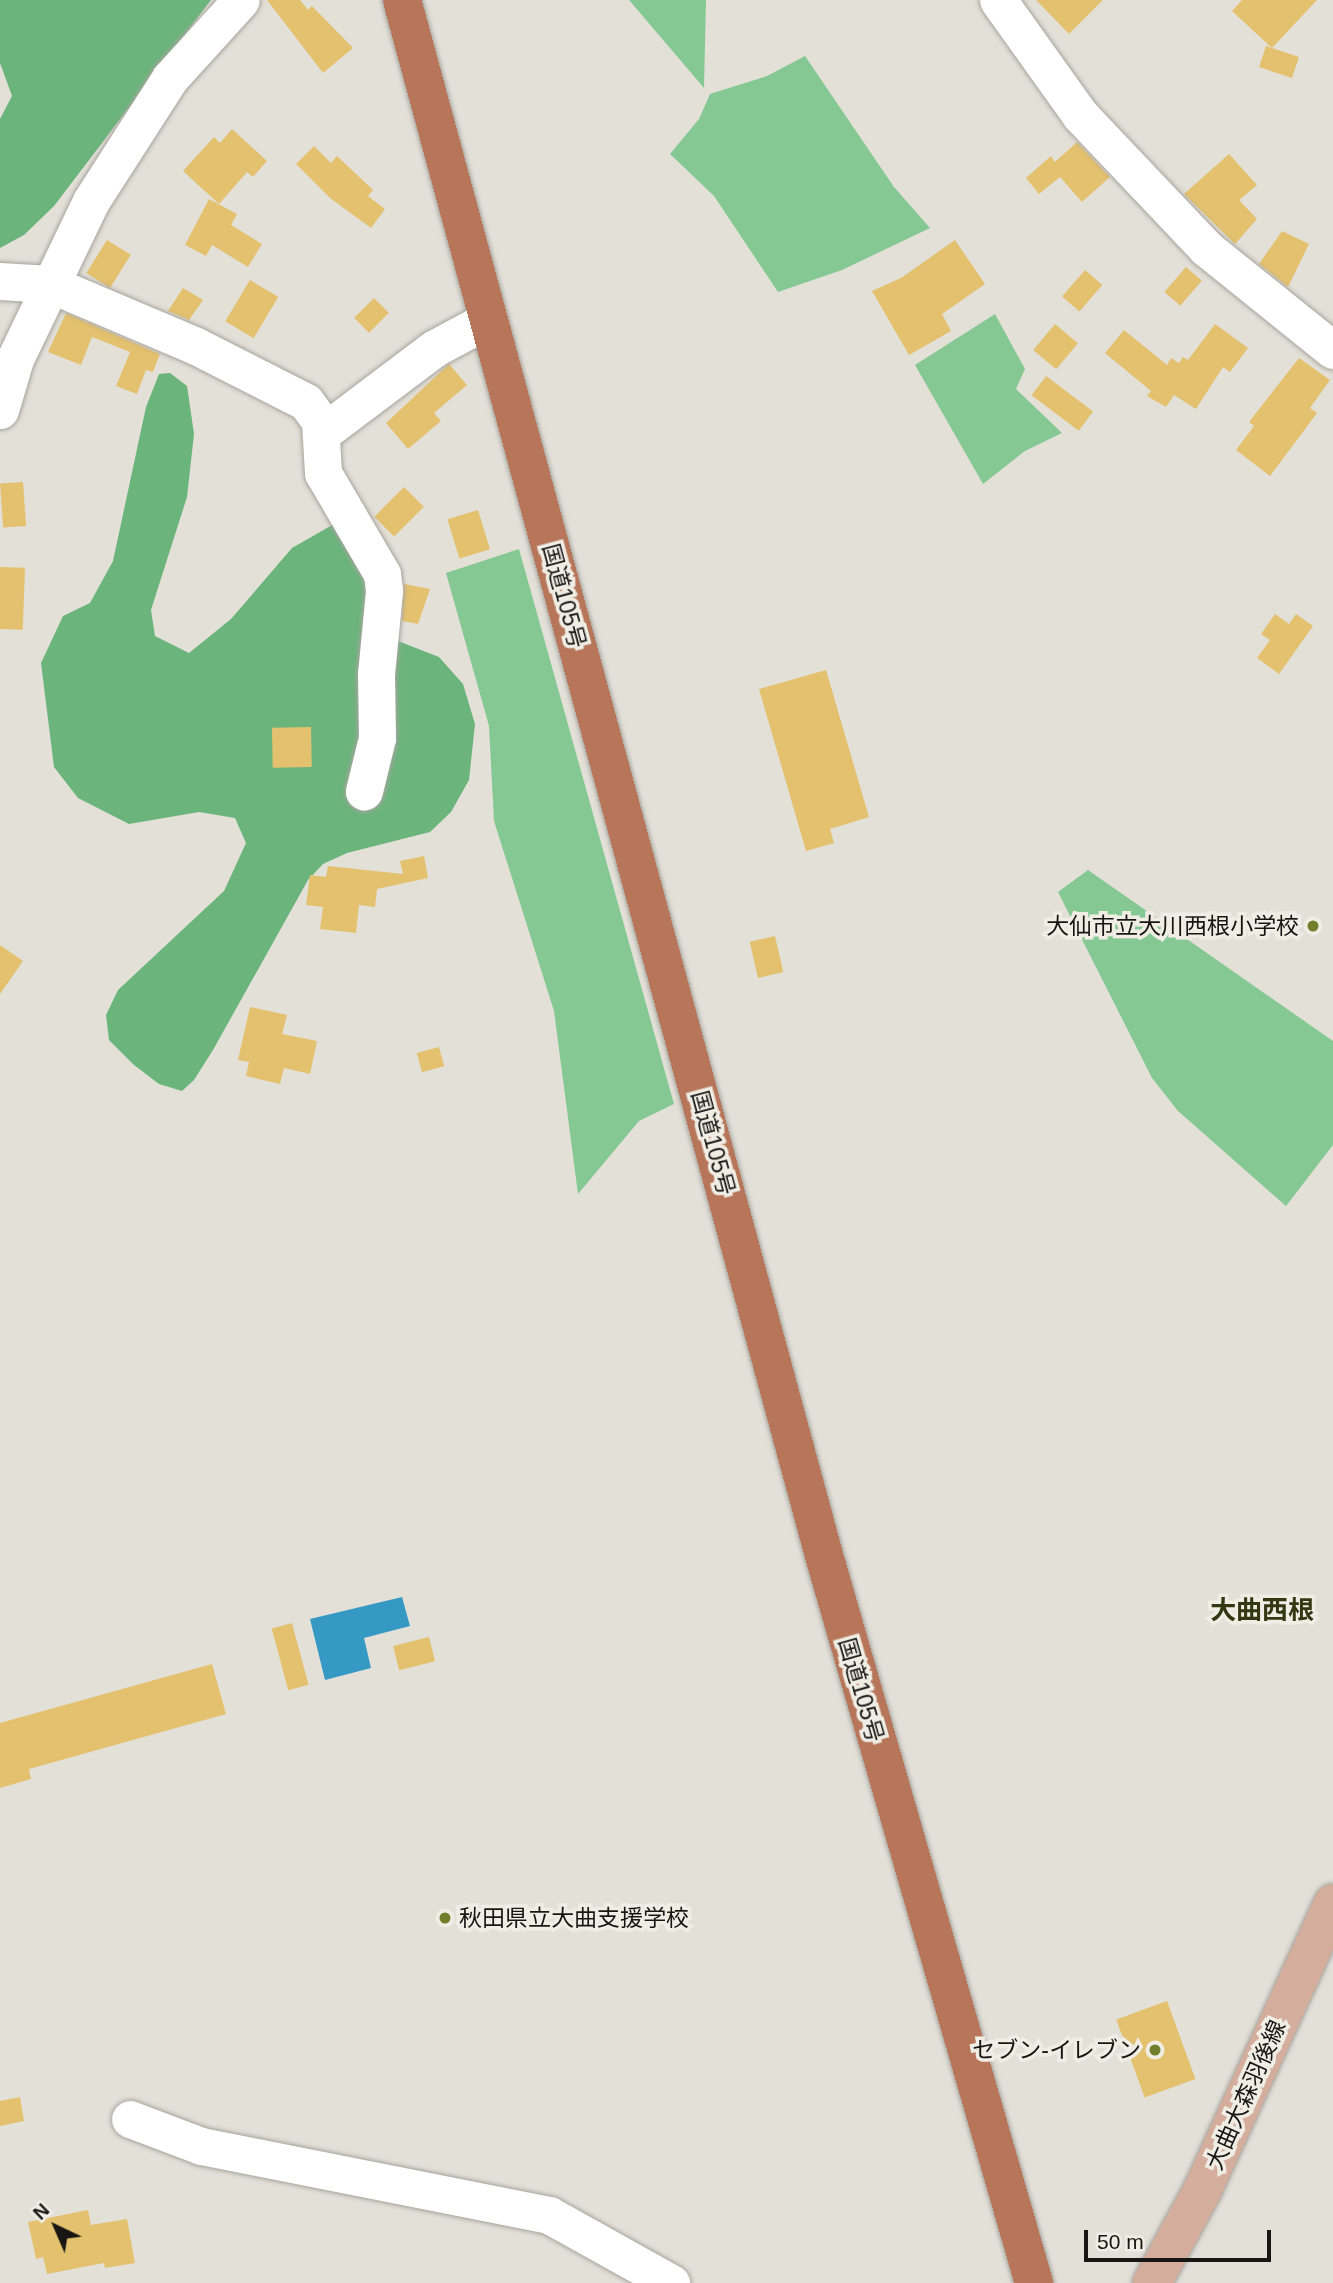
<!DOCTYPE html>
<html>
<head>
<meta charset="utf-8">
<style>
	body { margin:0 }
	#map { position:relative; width:1333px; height:2283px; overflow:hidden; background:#e3e0d8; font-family:Helvetica,"Noto Sans JP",sans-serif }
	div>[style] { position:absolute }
	.green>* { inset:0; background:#86c894 }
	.forest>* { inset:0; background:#6bb47c }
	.water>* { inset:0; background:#3599c4 }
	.building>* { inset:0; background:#e3c16e; transform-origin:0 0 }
	.roads { filter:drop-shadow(0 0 2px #a7a49d) drop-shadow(0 0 2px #a7a49d) }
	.minor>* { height:37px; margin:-18.5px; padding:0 18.5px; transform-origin:18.5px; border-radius:18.5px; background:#fff }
	.major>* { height:38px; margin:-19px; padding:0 19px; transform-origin:19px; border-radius:19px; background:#d4ad9c }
	.highway>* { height:38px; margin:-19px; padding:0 19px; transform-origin:19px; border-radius:19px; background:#b7765a }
	.dots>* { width:19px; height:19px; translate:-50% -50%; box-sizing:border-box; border:4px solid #f0ede5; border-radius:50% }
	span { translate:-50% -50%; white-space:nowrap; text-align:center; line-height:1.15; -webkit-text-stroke:7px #f0ede5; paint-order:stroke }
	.street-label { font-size:23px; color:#171613 }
	.poi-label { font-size:23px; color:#171613 }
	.right { translate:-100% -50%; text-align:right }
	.left { translate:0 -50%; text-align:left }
	.quarter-label { font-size:26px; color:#323912; font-weight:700 }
	.north { position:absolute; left:21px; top:2192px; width:70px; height:70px; -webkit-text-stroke:5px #f0ede5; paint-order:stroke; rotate:316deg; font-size:19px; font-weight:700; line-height:28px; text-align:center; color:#171613 }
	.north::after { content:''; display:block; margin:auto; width:24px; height:32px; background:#171613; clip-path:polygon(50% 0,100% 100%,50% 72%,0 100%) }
	.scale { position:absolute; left:1084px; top:2230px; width:187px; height:32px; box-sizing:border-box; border:4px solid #171613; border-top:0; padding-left:9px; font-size:21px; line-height:24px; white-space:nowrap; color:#171613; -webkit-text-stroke:5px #f0ede5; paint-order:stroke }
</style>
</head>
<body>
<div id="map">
	<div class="green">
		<i style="clip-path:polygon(629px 0,706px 0,704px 88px)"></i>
		<i style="clip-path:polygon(805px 56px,894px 187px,930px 228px,842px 270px,778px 292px,714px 196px,670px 154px,699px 119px,710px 94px,767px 76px)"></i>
		<i style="clip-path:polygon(995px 314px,1025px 369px,1016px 389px,1062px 433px,1025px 451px,983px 484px,915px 365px)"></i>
		<i style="clip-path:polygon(519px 549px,674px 1104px,639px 1121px,578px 1194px,554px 1011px,494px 821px,489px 726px,446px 573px)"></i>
		<i style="clip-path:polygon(1088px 870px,1333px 1041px,1333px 1145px,1286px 1206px,1178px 1111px,1152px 1078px,1058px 892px)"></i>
	</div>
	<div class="forest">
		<i style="clip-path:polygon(0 0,211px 0,54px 206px,24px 235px,0 248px,0 119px,12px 96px,0 63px)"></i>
		<i style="clip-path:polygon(170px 373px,187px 386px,194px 434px,187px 497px,151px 610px,155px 636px,189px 653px,231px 619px,292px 548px,341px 520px,398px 641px,439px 657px,463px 684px,475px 724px,469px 780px,451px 812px,430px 832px,347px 853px,323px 864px,308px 880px,213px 1050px,194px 1080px,182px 1091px,159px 1084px,134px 1065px,109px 1040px,106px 1015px,118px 990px,224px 891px,246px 843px,235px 818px,199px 812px,129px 824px,78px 798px,54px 767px,41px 663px,63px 616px,90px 603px,113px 561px,146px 407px,159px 374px)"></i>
	</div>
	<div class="water">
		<i style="clip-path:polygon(402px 1597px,410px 1626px,364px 1638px,371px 1668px,325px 1680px,310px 1619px)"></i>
	</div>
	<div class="building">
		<i style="clip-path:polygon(267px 0,300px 0,308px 10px,312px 6px,353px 48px,323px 73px)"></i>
		<i style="clip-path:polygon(1036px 0,1103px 0,1069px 34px)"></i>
		<i style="clip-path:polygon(1242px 0,1317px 0,1272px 48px,1299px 57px,1292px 78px,1259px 67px,1266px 46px,1272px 48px,1232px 11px)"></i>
		<i style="clip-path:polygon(232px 129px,267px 161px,253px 177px,247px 172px,219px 204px,183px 171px,214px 137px,220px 143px)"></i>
		<i style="clip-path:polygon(1077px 142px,1110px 177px,1082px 202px,1060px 177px,1039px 194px,1026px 178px,1051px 156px,1055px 162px)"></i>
		<i style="clip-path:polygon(314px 146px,331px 163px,337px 156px,373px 190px,368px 196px,385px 209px,371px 228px,330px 198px,296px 164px)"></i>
		<i style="clip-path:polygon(1229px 154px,1257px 185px,1239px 200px,1257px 219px,1235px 244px,1184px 194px)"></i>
		<i style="clip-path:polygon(209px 199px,237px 214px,231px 225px,262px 244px,248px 267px,212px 245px,206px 256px,185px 245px)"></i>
		<i style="clip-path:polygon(1282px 231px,1309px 244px,1288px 287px,1259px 264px)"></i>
		<i style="left:107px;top:240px;width:28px;height:39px;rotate:32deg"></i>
		<i style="clip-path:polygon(955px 240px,985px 284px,942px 314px,951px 331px,909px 355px,872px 291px,901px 278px)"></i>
		<i style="left:1186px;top:267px;width:21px;height:33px;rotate:41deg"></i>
		<i style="left:1085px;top:270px;width:23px;height:35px;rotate:41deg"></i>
		<i style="left:250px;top:280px;width:33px;height:48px;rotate:31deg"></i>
		<i style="clip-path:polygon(183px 288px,203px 300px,189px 320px,168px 311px)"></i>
		<i style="left:374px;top:298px;width:21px;height:28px;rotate:45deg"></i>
		<i style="clip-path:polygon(66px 313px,160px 354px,153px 372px,146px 370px,137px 394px,116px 386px,130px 352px,92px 337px,81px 365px,48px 352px)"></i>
		<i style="left:1055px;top:324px;width:30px;height:34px;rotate:40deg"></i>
		<i style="clip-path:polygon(1215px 324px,1248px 348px,1230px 372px,1223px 367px,1196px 409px,1174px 395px,1166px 407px,1147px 396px,1151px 391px,1105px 353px,1124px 330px,1167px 365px,1171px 358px,1179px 363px,1183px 357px,1188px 360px)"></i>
		<i style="clip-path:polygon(1299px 358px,1330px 380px,1310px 408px,1317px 413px,1270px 476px,1236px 450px,1254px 426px,1249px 422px)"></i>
		<i style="clip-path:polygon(449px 364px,467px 385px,434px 413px,441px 421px,408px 449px,386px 423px)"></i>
		<i style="left:1046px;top:376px;width:59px;height:24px;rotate:37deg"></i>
		<i style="left:23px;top:482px;width:44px;height:23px;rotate:86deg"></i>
		<i style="left:404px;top:487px;width:28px;height:42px;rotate:45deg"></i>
		<i style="left:478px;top:510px;width:41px;height:32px;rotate:73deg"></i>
		<i style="left:0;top:567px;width:25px;height:62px;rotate:2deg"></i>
		<i style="clip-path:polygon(404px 584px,430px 589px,418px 624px,402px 621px)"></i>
		<i style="clip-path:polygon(1275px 614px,1289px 624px,1296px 614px,1313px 626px,1279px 674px,1257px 658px,1270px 640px,1261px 634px)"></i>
		<i style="clip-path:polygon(826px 670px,869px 817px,830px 829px,834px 843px,806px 851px,759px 689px)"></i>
		<i style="left:311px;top:727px;width:40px;height:39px;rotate:89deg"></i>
		<i style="clip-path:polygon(424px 856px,428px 878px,377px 889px,375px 907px,359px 905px,356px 933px,320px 929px,323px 907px,306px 905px,310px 875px,326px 877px,328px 866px,403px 874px,400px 861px)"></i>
		<i style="left:775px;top:936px;width:37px;height:26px;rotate:77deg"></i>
		<i style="clip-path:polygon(0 945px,23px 961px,0 994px)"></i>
		<i style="clip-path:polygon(250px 1007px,287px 1015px,282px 1034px,317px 1041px,310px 1074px,284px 1068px,280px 1084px,246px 1076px,249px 1062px,238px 1060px)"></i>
		<i style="left:439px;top:1047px;width:20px;height:23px;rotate:75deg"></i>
		<i style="left:292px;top:1623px;width:64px;height:21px;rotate:75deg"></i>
		<i style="left:429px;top:1637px;width:25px;height:37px;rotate:76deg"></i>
		<i style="clip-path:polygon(212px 1664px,226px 1714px,29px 1769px,31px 1779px,0 1788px,0 1723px)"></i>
		<i style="left:1167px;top:2001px;width:83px;height:54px;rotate:70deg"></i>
		<i style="clip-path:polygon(20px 2097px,24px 2121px,0 2126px,0 2101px)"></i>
		<i style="clip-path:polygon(88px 2210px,91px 2225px,127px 2219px,135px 2263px,105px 2268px,104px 2263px,47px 2274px,43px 2257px,36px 2259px,28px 2222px)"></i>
	</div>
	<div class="roads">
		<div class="minor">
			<i style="left:998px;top:0;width:141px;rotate:54.5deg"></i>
			<i style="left:1080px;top:115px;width:183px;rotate:46.5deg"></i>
			<i style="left:1206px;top:248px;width:163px;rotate:38.8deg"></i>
			<i style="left:0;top:281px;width:50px;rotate:3.4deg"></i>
			<i style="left:50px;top:284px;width:159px;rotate:23deg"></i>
			<i style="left:196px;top:346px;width:123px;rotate:27deg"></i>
			<i style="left:306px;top:402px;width:24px;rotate:54deg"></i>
			<i style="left:320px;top:421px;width:52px;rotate:86.7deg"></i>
			<i style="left:323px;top:473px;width:117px;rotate:59.7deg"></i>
			<i style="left:382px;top:574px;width:17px;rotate:83deg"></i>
			<i style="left:384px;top:591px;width:83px;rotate:95.5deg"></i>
			<i style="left:376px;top:674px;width:64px;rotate:89.1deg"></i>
			<i style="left:377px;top:738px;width:55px;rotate:103.8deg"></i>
			<i style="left:0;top:410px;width:53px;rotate:-73.6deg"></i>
			<i style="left:15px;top:359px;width:175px;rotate:-64.3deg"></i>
			<i style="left:91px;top:201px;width:146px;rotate:-57.3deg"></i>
			<i style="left:170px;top:78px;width:105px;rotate:-47.7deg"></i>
			<i style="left:322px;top:433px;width:141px;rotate:-37deg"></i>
			<i style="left:435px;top:348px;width:61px;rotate:-28.2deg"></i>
			<i style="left:130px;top:2119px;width:76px;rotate:20.8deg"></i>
			<i style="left:201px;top:2146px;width:355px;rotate:11.2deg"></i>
			<i style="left:549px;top:2215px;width:140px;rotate:29.1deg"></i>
		</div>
		<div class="major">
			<i style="left:1152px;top:2283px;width:105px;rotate:-61.5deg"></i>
			<i style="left:1202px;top:2191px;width:316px;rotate:-65.5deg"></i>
		</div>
		<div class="highway">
			<i style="left:402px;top:0;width:1608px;rotate:74.82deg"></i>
			<i style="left:823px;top:1552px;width:761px;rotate:73.9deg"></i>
		</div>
	</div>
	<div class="dots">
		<i style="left:1313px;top:926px;background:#717f2c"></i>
		<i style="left:445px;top:1918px;background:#717f2c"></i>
		<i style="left:1155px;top:2050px;background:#717f2c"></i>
	</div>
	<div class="street-label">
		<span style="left:564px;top:596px;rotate:75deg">国道105号</span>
		<span style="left:713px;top:1143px;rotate:75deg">国道105号</span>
		<span style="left:861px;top:1690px;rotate:74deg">国道105号</span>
		<span style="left:1246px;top:2095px;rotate:-66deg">大曲大森羽後線</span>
	</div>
	<div class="poi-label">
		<span class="right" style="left:1299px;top:926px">大仙市立大川西根小学校</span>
		<span class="left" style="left:459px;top:1918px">秋田県立大曲支援学校</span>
		<span class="right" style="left:1141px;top:2050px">セブン-イレブン</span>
	</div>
	<div class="quarter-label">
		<span style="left:1262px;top:1611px">大曲西根</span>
	</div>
	<div class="north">N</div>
	<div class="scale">50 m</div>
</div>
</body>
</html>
